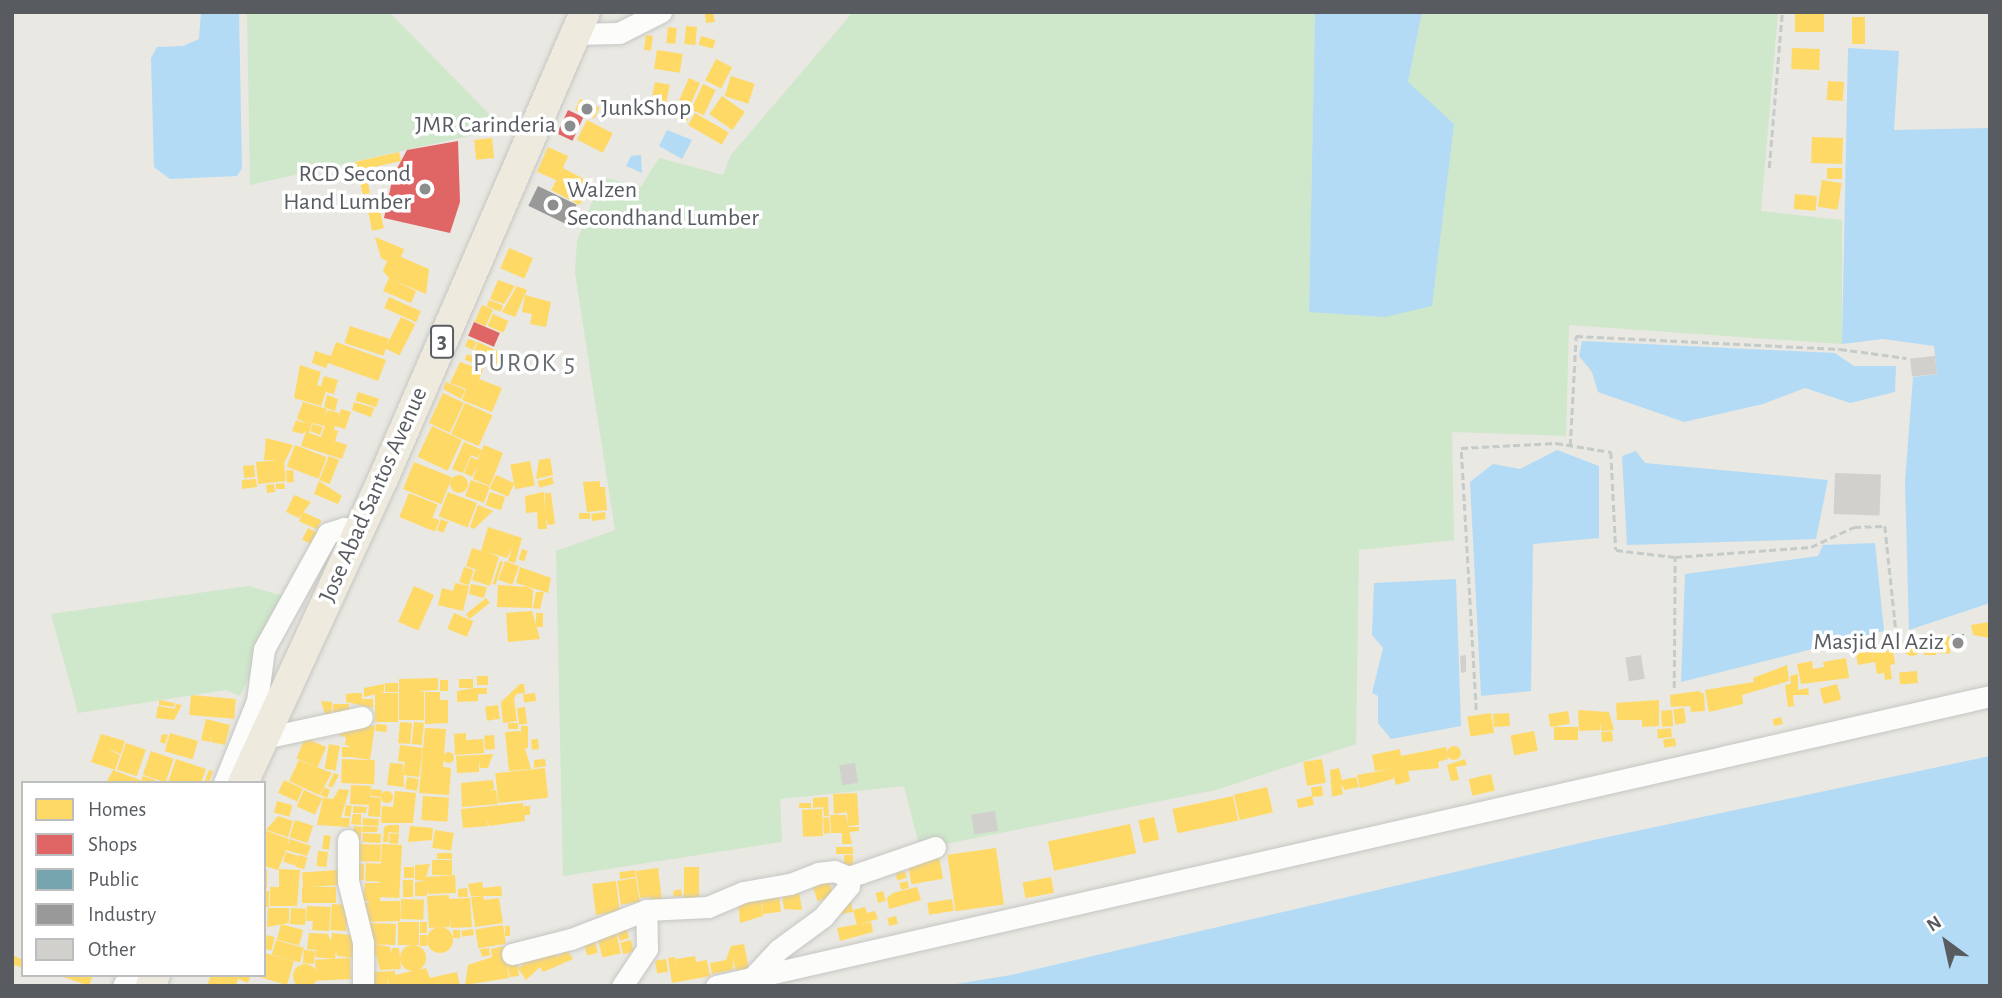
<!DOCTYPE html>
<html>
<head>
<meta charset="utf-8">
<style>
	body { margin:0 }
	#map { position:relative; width:2002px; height:998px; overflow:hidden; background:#e9e8e2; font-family:"Alegreya Sans",sans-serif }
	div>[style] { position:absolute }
	.green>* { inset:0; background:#cfe7cb }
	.water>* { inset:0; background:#b3dbf6 }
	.homes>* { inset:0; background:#ffd966; transform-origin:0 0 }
	.round { border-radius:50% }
	.shops>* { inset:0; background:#e06666; transform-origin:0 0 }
	.public>* { inset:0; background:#76a5af }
	.industry>* { inset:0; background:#999; transform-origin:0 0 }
	.building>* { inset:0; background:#d2d0cd; transform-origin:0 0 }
	.path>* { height:2.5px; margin-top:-1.25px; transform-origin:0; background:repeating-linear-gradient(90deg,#c5cbc8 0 7px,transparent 0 10.5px) }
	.roads { filter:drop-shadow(0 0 2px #c5c5c3) drop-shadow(0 0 2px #c5c5c3) }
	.minor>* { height:21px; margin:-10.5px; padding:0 10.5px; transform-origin:10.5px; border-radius:10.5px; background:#fcfcfb }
	.highway>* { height:30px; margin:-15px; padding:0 15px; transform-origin:15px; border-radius:15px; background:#eeeade }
	.dots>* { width:19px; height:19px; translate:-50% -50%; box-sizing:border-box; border:4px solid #fff; border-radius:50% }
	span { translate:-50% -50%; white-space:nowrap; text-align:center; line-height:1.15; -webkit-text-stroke:7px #fff; paint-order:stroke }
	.shield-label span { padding:2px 5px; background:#fff; border:2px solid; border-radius:5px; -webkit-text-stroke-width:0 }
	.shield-label { font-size:23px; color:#585c61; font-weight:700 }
	.poi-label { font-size:24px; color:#585c61 }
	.left { translate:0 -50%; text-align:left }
	.right { translate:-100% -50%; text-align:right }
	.street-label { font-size:24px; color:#585c61 }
	.neighbourhood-label { font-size:26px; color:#696e73; letter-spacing:2px }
	.frame { position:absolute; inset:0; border:14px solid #585c61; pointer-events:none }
	.legend { position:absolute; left:21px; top:781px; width:245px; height:196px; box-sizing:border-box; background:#fff; border:2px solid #bcbec0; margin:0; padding:9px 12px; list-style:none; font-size:21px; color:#585c61 }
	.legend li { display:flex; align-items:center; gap:14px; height:35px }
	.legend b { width:35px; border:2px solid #bcbec0 }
	.north { position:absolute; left:1911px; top:907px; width:70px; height:70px; -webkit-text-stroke:5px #fff; paint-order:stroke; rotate:327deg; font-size:19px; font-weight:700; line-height:28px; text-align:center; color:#585c61 }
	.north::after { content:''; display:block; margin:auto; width:24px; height:32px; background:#585c61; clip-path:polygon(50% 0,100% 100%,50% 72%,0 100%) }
</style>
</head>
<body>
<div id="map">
	<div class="green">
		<i style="clip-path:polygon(247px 12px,389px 12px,502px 127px,501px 135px,482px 133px,250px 185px)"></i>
		<i style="clip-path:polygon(853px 12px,1315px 12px,1309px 312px,1408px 82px,1422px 12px,1778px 12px,1761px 211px,1842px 220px,1842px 344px,1569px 325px,1566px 436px,1452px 432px,1454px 540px,1359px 550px,1356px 744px,1216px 790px,920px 849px,904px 786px,780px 799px,782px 842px,563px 876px,556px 551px,615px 530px,575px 273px,577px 241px,602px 177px,641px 187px,659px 158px,723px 175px,731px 155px)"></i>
		<i style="clip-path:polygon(248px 586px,287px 597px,240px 696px,226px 690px,78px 713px,51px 614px)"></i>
	</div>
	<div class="water">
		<i style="clip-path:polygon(201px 12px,239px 12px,242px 168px,237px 176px,170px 179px,154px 167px,151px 58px,157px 47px,183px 46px,199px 39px)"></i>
		<i style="clip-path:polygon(1315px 12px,1422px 12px,1408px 82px,1454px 124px,1432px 306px,1385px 317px,1309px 312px)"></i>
		<i style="clip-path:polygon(1848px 48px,1899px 51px,1894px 130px,1990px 128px,1990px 603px,1909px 630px,1905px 482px,1913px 377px,1937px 374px,1934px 346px,1883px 339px,1842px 344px)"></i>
		<i style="clip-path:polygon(667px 130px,692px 140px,682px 159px,659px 146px)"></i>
		<i style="clip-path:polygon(641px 155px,642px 173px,626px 166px,631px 156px)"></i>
		<i style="clip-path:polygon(1582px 341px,1835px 353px,1854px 366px,1896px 366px,1895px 392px,1850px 403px,1805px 388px,1763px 404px,1684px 422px,1598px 392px,1592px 372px,1579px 356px)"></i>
		<i style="clip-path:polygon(1557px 450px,1599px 466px,1599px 538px,1533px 544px,1531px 691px,1481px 696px,1470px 482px,1493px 464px,1520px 469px)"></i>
		<i style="clip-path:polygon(1636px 451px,1645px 463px,1828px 480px,1816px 539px,1627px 545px,1622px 456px)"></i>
		<i style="clip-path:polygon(1875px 543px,1884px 631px,1681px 682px,1685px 574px,1818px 556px,1823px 545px)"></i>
		<i style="clip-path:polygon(1456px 579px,1461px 726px,1391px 739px,1378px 723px,1378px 696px,1372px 693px,1383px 648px,1372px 635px,1374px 583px)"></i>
		<i style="clip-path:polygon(1990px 756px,1990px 986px,944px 986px,1011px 975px,1589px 841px)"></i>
	</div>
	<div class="homes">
		<i style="clip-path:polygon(705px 12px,713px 12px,715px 22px,706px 23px)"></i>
		<i style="left:1795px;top:14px;width:29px;height:18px"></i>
		<i style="left:1852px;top:17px;width:13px;height:27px"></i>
		<i style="left:686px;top:26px;width:11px;height:18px;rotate:5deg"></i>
		<i style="left:668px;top:27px;width:9px;height:16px;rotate:6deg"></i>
		<i style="left:646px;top:35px;width:7px;height:15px;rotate:8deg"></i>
		<i style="left:701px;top:36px;width:15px;height:9px;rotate:16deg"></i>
		<i style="left:1792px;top:48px;width:28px;height:21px;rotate:2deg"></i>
		<i style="left:657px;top:50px;width:26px;height:19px;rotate:9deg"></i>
		<i style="left:716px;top:59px;width:18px;height:24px;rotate:27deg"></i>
		<i style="left:731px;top:76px;width:25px;height:21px;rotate:18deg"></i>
		<i style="left:689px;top:78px;width:12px;height:26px;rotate:24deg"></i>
		<i style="left:1828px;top:81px;width:16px;height:19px;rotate:4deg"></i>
		<i style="left:655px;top:82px;width:15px;height:23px;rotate:11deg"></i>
		<i style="left:703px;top:84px;width:14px;height:28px;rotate:25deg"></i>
		<i style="left:722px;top:96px;width:28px;height:22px;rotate:35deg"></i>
		<i style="left:580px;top:99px;width:21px;height:12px;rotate:23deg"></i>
		<i style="left:679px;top:107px;width:13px;height:11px;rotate:23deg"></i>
		<i style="left:695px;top:113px;width:39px;height:14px;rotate:30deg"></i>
		<i style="left:587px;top:120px;width:29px;height:22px;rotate:27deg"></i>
		<i style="left:1812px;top:137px;width:31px;height:26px;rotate:2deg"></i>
		<i style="left:492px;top:138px;width:20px;height:18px;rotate:84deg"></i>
		<i style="left:548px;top:147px;width:22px;height:27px;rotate:24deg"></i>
		<i style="clip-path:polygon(399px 152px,401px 161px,365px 169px,370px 193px,363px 195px,355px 162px)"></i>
		<i style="left:563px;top:168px;width:32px;height:25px;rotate:28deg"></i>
		<i style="left:1827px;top:168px;width:15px;height:11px"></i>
		<i style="left:1822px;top:180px;width:20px;height:27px;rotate:9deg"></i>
		<i style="left:1795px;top:194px;width:22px;height:15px;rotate:5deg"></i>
		<i style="left:377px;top:196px;width:33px;height:12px;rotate:78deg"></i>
		<i style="clip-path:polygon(375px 237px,404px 249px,401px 257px,429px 269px,426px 294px,393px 280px,416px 291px,411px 303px,383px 291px,389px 278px,383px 271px,387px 261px,381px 258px)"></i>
		<i style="left:509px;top:248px;width:26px;height:22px;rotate:23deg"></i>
		<i style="clip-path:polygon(498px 280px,515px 286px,504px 304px,490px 299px)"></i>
		<i style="clip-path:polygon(517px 286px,527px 290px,515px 317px,502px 312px)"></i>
		<i style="clip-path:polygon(525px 295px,551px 302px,546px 327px,530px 324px,532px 314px,522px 312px)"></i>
		<i style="left:389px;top:297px;width:35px;height:12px;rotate:24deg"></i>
		<i style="left:489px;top:300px;width:15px;height:7px;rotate:20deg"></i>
		<i style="left:482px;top:305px;width:12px;height:18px;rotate:24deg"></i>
		<i style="left:493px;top:314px;width:17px;height:13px;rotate:24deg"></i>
		<i style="left:401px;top:317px;width:16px;height:35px;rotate:27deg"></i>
		<i style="left:350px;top:326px;width:41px;height:18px;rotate:18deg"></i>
		<i style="clip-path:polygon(468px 339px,477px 342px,473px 350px,465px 346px)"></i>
		<i style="clip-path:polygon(336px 342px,386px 360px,378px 381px,328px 363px,326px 368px,312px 363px,315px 351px,331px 356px)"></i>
		<i style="left:478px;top:342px;width:26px;height:14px;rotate:25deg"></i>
		<i style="left:467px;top:354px;width:11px;height:6px;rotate:22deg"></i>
		<i style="clip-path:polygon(478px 359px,487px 363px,484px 369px,476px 366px)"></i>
		<i style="clip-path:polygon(460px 362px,483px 370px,479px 379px,502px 388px,492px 412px,462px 400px,466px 389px,450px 383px)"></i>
		<i style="clip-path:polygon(300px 365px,321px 372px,317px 385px,321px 386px,324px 376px,338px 380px,334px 394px,326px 392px,327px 388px,321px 406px,294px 398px)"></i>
		<i style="clip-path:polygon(446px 382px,465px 390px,461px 399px,443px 389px)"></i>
		<i style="left:358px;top:392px;width:22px;height:9px;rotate:18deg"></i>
		<i style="left:443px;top:393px;width:23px;height:33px;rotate:25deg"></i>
		<i style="clip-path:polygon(327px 395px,338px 399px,335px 411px,324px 407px)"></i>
		<i style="clip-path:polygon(evenodd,303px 402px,327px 409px,324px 417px,328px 410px,339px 413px,337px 420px,341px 409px,351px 412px,345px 429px,335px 426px,334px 430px,338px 431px,335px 441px,347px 445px,342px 459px,301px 446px,306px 431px,302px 434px,292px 431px,296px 420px,307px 424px,297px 418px,303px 402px,312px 423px,325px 426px,321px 437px,309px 433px,312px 423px)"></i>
		<i style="clip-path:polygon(354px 402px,374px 408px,371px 417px,352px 410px)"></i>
		<i style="left:465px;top:403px;width:30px;height:34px;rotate:24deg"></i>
		<i style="clip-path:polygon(313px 424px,323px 427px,320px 435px,310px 431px)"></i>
		<i style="left:432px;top:426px;width:33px;height:34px;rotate:25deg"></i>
		<i style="clip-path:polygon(266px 438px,293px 445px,284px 463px,286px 481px,258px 484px,256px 462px,278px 460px,264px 460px)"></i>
		<i style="clip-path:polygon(464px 442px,482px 450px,478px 458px,471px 455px,463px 473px,452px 469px)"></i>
		<i style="left:295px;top:445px;width:34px;height:23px;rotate:21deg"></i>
		<i style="clip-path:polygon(484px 445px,503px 453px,490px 486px,473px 479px,478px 465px,472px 477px,464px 473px,471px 457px,478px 460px)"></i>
		<i style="left:329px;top:456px;width:11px;height:26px;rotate:22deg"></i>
		<i style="clip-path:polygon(550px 458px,553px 475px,536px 479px,539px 460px)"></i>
		<i style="left:530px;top:461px;width:25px;height:20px;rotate:79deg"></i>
		<i style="left:414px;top:462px;width:41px;height:29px;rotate:22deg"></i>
		<i style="left:254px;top:465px;width:12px;height:11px;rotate:85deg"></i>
		<i style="left:293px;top:470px;width:12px;height:7px;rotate:85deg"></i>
		<i class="round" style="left:450px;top:475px;width:18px;height:18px"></i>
		<i style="left:496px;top:475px;width:20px;height:15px;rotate:24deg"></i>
		<i style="left:552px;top:477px;width:7px;height:15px;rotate:74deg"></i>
		<i style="clip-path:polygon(256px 479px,257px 487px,242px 489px,242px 480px)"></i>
		<i style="left:471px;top:480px;width:20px;height:17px;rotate:20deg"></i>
		<i style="clip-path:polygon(319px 481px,342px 496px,338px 504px,314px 494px)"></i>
		<i style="clip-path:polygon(600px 481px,600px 487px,605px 487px,607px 510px,587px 512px,583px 482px)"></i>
		<i style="clip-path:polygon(284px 483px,285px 489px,276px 489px,276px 484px)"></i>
		<i style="left:274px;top:484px;width:8px;height:8px;rotate:83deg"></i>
		<i style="left:448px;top:492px;width:31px;height:26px;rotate:21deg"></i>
		<i style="left:490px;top:492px;width:16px;height:14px;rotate:18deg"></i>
		<i style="clip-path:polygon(544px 492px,545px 512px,545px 493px,551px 493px,555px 524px,548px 525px,546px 517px,547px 529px,538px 529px,537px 512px,526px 513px,525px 496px)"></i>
		<i style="left:409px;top:493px;width:31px;height:26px;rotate:22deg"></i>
		<i style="clip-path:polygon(294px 495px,311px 502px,299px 518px,286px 512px)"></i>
		<i style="clip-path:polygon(478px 505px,493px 511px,474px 529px,470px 527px)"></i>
		<i style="left:303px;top:512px;width:20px;height:10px;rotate:24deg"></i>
		<i style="left:605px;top:512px;width:7px;height:14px;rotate:82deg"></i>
		<i style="left:590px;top:513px;width:6px;height:11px;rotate:90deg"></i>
		<i style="left:431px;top:517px;width:9px;height:12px;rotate:21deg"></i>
		<i style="clip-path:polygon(441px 519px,448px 522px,443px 533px,437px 530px)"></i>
		<i style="clip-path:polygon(488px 527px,522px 538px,515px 563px,508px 561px,512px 548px,507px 558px,488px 552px,499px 557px,490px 586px,472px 580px,475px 570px,480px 571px,466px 566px,472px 548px,481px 551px)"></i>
		<i style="left:308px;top:528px;width:11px;height:13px;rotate:27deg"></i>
		<i style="left:522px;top:549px;width:6px;height:11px;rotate:18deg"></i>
		<i style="left:500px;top:561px;width:3px;height:24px;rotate:18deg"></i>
		<i style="left:505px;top:561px;width:15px;height:20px;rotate:20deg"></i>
		<i style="left:464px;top:567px;width:10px;height:16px;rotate:17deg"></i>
		<i style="clip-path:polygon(520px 567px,551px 578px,548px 593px,516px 583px)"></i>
		<i style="clip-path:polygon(455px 583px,469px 586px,463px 611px,438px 605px,442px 588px,453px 591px)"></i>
		<i style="clip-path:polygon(471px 584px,487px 587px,484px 598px,469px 594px)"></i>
		<i style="clip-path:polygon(498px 585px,528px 587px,533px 590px,532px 608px,497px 607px)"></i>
		<i style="left:414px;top:586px;width:22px;height:39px;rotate:24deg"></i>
		<i style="clip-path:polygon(536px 592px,544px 592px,540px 609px,533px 608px)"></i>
		<i style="left:486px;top:598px;width:6px;height:26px;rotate:51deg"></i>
		<i style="clip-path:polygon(532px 611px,540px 639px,508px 642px,506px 613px)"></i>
		<i style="left:454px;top:613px;width:21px;height:17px;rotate:23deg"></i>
		<i style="left:536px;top:613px;width:7px;height:14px"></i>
		<i style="clip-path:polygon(1989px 622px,1990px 638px,1973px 635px,1971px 625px)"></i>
		<i style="left:1938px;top:636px;width:13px;height:17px;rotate:4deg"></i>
		<i style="left:1924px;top:637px;width:12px;height:18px"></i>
		<i class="round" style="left:1903px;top:638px;width:18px;height:18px"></i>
		<i style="clip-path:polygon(1884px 645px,1885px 651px,1893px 650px,1895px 664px,1890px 665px,1892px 679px,1885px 680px,1884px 673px,1877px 674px,1875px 662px,1858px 665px,1855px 650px,1871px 647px,1873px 659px,1872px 647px)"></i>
		<i style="clip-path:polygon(1846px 658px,1849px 678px,1801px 684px,1797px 664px,1812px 661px,1813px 669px,1824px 667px,1823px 662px)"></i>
		<i style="clip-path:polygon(1787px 665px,1789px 681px,1742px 695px,1743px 704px,1709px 712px,1705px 690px,1754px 682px,1753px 678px)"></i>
		<i style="left:1917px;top:671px;width:12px;height:18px;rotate:85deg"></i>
		<i style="clip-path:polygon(1798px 674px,1798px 690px,1808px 688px,1809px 695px,1793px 695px,1794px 706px,1788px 707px,1785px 685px,1791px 684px,1790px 676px)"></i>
		<i style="left:477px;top:676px;width:11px;height:9px"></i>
		<i style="clip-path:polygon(438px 678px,438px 690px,419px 691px,424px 692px,424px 720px,399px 720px,399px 679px)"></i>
		<i style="left:459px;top:679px;width:14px;height:9px"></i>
		<i style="left:440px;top:680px;width:8px;height:11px"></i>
		<i style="left:385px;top:683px;width:13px;height:9px"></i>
		<i style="clip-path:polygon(384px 684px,384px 692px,364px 697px,364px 688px)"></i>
		<i style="clip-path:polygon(520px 684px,524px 684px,525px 693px,516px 694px,514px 700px,517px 721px,503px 723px,501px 702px)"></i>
		<i style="left:1837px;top:684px;width:16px;height:18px;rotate:75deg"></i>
		<i style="clip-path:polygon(474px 688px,487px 688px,487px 694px,478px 694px,478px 701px,457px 702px,457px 691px)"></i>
		<i style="clip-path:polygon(1698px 691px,1704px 694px,1705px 711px,1691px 712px,1690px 706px,1671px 707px,1670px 695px)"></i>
		<i style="clip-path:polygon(425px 692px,440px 692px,440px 700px,448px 700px,448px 723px,425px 724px)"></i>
		<i style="clip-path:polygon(354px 693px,362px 693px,362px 699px,373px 699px,373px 708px,346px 702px,346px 694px)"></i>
		<i style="left:375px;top:693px;width:23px;height:29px"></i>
		<i style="left:535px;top:693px;width:8px;height:12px;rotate:83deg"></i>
		<i style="left:191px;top:695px;width:45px;height:20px;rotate:5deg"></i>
		<i style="clip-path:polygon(159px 700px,175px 703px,174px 707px,159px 705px)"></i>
		<i style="clip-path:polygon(1659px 700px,1659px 726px,1642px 727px,1642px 720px,1617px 720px,1616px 703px)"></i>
		<i style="clip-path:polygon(321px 701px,332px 702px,331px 717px,326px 717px)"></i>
		<i style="clip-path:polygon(176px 704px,182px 705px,174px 720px,156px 718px,158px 706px,175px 709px)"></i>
		<i style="left:333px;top:704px;width:16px;height:8px"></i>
		<i style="left:498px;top:705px;width:14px;height:13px;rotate:82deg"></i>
		<i style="left:525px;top:707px;width:17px;height:8px;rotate:83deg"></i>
		<i style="left:1684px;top:708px;width:15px;height:11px;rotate:82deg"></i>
		<i style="clip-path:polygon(1578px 710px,1609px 712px,1614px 730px,1601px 731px,1601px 722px,1600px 730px,1579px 731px)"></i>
		<i style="left:1672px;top:710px;width:16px;height:11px;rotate:86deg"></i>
		<i style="left:1568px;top:711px;width:13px;height:20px;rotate:81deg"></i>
		<i style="left:1491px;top:713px;width:20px;height:24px;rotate:81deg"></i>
		<i style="left:1509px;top:713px;width:13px;height:16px;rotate:86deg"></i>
		<i style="left:1781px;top:717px;width:7px;height:9px;rotate:74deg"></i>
		<i style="clip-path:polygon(206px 719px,230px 725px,225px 745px,211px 742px,213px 734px,210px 742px,201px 740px)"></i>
		<i style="clip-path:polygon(341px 722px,352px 723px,351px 746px,345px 745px,346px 737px,340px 736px)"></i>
		<i style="left:400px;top:722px;width:12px;height:21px;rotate:5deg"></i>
		<i style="left:414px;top:722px;width:10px;height:22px;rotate:6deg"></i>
		<i style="left:353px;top:723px;width:22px;height:34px;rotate:8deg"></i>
		<i style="left:518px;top:723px;width:6px;height:10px;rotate:90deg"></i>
		<i style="left:376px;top:724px;width:11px;height:7px;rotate:5deg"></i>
		<i style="left:521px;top:726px;width:7px;height:22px"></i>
		<i style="left:1554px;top:727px;width:24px;height:13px"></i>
		<i style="clip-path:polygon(425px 728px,446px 729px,443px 767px,451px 768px,449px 795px,419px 793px)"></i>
		<i style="left:1671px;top:728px;width:9px;height:14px;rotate:84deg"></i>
		<i style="clip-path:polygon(520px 731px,531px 769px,509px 771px,505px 732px)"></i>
		<i style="left:1534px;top:731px;width:20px;height:24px;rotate:79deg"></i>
		<i style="left:1612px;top:731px;width:10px;height:11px;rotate:84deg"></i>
		<i style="left:170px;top:733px;width:29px;height:19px;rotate:16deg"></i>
		<i style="clip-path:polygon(466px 733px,466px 740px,483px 739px,484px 753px,455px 755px,454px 734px)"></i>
		<i style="clip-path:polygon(101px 734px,125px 741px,121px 754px,107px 749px,120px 755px,115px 770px,91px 762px)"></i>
		<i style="clip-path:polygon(162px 734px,168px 735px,165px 744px,160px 742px)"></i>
		<i style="left:494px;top:735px;width:14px;height:10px;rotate:86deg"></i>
		<i style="left:305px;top:738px;width:23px;height:22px;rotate:23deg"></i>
		<i style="left:1675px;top:738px;width:8px;height:12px;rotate:83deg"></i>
		<i style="left:538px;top:739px;width:10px;height:7px;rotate:84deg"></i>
		<i style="left:126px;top:743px;width:21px;height:28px;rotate:19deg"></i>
		<i style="left:329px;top:744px;width:11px;height:25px;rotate:10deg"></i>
		<i style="clip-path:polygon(400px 745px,423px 748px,419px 777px,403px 775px,405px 762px,398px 761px)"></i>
		<i class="round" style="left:1447px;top:746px;width:14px;height:14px"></i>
		<i style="left:342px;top:747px;width:9px;height:10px"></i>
		<i style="clip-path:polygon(1446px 747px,1448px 759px,1438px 762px,1439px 768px,1408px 771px,1410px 781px,1396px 785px,1393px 775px,1393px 779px,1360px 788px,1357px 775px,1392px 769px,1375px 771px,1372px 755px,1400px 749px,1401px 756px)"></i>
		<i style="left:151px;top:751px;width:24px;height:25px;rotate:19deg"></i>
		<i class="round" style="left:442.5px;top:751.5px;width:11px;height:11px"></i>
		<i style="clip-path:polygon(493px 754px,488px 768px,480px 768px,479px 760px,479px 772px,457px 773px,456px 756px)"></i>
		<i style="clip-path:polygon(176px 759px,206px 769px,201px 783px,168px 783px)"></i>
		<i style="left:342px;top:759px;width:33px;height:24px;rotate:2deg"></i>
		<i style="clip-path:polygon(545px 759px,546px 766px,534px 768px,534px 760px)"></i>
		<i style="left:1322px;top:759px;width:24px;height:19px;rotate:81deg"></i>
		<i style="clip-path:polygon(1465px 759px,1467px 765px,1456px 767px,1459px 780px,1451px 781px,1447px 765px)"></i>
		<i style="clip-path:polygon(299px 760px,332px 773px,319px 795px,289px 781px)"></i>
		<i style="clip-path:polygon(390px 763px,403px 764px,404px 787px,387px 785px)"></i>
		<i style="left:545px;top:768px;width:30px;height:50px;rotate:84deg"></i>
		<i style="clip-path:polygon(1339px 768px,1342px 780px,1356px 777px,1359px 787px,1345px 790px,1341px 784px,1343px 794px,1332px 797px,1330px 770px)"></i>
		<i style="clip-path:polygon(113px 770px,140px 780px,139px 783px,106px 783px)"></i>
		<i style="clip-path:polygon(209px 770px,213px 771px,209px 783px,204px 783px)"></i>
		<i style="clip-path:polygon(334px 773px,339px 775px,332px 788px,328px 786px)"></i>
		<i style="left:1491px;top:774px;width:17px;height:23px;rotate:77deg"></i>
		<i style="clip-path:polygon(143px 776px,155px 780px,154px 783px,140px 783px)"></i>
		<i style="left:407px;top:777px;width:12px;height:12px;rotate:9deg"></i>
		<i style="left:284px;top:780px;width:21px;height:14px;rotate:25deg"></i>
		<i style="clip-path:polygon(493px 780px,494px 789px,488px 791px,496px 790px,498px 804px,462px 807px,461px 783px)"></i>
		<i style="clip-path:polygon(351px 785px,371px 786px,370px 797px,381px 798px,380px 817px,368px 816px,369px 805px,350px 804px)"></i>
		<i style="left:1322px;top:786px;width:10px;height:11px;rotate:84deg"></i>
		<i style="clip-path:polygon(324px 787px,330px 790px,327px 798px,320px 795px)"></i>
		<i style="left:1267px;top:787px;width:26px;height:34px;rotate:77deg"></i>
		<i style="clip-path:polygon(339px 789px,349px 790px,341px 818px,350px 818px,349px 827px,317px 825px,323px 798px,333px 799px)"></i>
		<i style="left:371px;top:789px;width:11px;height:7px;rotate:5deg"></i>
		<i style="left:304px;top:790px;width:20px;height:18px;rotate:24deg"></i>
		<i class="round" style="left:381px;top:791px;width:12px;height:12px"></i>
		<i style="clip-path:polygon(395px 791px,416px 793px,413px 823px,381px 823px,382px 806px,393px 807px)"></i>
		<i style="clip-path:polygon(857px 793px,859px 825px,848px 826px,847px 812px,834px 814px,833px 794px)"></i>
		<i style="left:423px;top:796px;width:26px;height:24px;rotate:4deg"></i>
		<i style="left:1233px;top:796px;width:25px;height:62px;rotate:78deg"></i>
		<i style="left:1312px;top:796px;width:9px;height:16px;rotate:77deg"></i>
		<i style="clip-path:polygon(828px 797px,829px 816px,824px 816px,823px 807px,813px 808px,813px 798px)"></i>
		<i style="left:277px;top:801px;width:16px;height:12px;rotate:15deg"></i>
		<i style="clip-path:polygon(523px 803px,525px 821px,489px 826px,487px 819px,488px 826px,463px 828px,461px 809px)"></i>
		<i style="left:811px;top:803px;width:5px;height:12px;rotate:90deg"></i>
		<i style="left:346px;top:805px;width:6px;height:11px;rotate:9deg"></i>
		<i style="clip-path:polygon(353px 806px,367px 807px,366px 813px,353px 813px)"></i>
		<i style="left:524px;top:806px;width:6px;height:9px"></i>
		<i style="left:822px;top:809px;width:27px;height:20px;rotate:88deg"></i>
		<i style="clip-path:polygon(353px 814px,361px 814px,361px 825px,351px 824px)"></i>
		<i style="clip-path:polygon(830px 815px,846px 815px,852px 844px,842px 844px,842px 833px,831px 833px)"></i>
		<i style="clip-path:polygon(278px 816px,293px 821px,288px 837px,266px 830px)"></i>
		<i style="left:829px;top:817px;width:16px;height:6px;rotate:86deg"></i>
		<i style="left:1154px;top:817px;width:23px;height:16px;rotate:77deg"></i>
		<i style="left:363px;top:818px;width:16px;height:7px;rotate:4deg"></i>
		<i style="left:295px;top:820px;width:19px;height:18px;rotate:18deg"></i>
		<i style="left:1130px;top:824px;width:30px;height:84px;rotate:78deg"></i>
		<i style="clip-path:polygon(389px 825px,399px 825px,399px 833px,389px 832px,388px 842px,383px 842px,384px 827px)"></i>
		<i style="left:354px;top:826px;width:8px;height:15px;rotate:7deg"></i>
		<i style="clip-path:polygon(363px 826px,378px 827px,377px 832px,362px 832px)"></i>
		<i style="clip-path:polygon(410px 826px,433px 828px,432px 840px,408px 842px)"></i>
		<i style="clip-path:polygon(848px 827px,859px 827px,859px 831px,848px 832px)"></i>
		<i style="clip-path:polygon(264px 830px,289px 839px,287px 848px,290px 839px,311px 846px,307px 856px,286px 850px,278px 870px,264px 866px)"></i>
		<i style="left:435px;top:830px;width:19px;height:18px;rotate:9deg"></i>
		<i style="left:363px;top:833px;width:18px;height:9px;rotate:3deg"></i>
		<i style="left:390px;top:833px;width:9px;height:10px;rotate:6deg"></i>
		<i style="left:324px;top:835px;width:7px;height:14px;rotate:8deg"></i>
		<i style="left:356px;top:844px;width:25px;height:17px;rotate:2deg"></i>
		<i style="left:382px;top:844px;width:20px;height:53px;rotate:3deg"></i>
		<i style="left:836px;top:847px;width:17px;height:7px"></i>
		<i style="left:996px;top:848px;width:57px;height:49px;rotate:82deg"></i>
		<i style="left:318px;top:851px;width:10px;height:15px;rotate:6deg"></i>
		<i style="left:286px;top:852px;width:13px;height:10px;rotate:18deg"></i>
		<i style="left:437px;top:853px;width:15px;height:6px"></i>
		<i style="left:299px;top:855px;width:9px;height:12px;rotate:18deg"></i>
		<i style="left:844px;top:855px;width:9px;height:11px"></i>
		<i style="left:939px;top:856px;width:23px;height:32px;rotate:80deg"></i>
		<i style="left:432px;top:860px;width:20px;height:15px"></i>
		<i style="left:366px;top:863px;width:18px;height:18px;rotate:3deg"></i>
		<i style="left:352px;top:864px;width:12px;height:16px"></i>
		<i style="clip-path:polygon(430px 864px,426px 877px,455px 875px,456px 893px,428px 894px,427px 887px,427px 896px,415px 896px,415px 882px,427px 881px,415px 880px,415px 865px)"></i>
		<i style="left:404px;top:867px;width:10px;height:11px"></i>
		<i style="left:684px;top:867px;width:15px;height:31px"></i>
		<i style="clip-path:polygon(658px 868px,662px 901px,650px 903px,649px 897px,640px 898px,636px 871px)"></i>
		<i style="clip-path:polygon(279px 869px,300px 870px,297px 906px,270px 906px,270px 887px,279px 887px)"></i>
		<i style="left:264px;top:870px;width:3px;height:19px"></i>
		<i style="left:338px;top:870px;width:15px;height:36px;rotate:86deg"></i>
		<i style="left:635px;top:870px;width:7px;height:16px;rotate:82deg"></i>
		<i style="left:905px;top:871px;width:7px;height:10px;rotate:74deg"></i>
		<i style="left:827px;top:875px;width:22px;height:17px;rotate:72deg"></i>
		<i style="left:1051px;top:877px;width:16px;height:29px;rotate:79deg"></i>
		<i style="left:636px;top:878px;width:24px;height:19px;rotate:81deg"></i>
		<i style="left:403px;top:880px;width:10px;height:17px"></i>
		<i style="left:616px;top:881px;width:31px;height:24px;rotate:83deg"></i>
		<i style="left:907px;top:881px;width:7px;height:8px;rotate:74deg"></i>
		<i style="clip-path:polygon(482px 882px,483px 888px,501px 886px,502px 896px,471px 896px,468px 884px)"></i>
		<i style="clip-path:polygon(365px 883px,381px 883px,380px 901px,400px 901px,400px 921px,363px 922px,364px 903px,370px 903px,363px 899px)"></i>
		<i style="left:302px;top:887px;width:34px;height:16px"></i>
		<i style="clip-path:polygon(917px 887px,921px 900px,889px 909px,887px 898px,893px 893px)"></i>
		<i style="clip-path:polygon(467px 888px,468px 897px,458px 897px,458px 889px)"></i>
		<i style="left:778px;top:888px;width:24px;height:18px;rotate:83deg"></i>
		<i style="clip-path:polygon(681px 889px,682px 896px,674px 897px,673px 891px)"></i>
		<i style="left:264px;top:891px;width:5px;height:16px"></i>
		<i style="left:883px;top:891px;width:10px;height:8px;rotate:73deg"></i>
		<i style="clip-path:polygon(799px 892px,802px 910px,784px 909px,782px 895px)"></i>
		<i style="clip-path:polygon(449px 895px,449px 899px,470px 898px,472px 927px,451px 928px,450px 917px,450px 927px,429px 928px,427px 896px)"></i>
		<i style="clip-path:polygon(483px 896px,484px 900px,499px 898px,503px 923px,475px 927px,471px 897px)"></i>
		<i style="clip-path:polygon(760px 897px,763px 916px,740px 923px,738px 900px)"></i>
		<i style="left:401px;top:899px;width:23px;height:20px;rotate:2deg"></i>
		<i style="left:952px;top:899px;width:12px;height:25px;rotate:81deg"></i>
		<i style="left:851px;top:902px;width:10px;height:12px;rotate:79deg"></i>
		<i style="left:332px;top:904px;width:16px;height:26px;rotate:4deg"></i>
		<i style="clip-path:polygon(307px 906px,331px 907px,329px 931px,312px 930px,313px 921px,306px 921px)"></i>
		<i style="clip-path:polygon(865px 907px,867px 913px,875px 911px,878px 919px,857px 925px,853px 910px)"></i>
		<i style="clip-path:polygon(268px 908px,289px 908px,289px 923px,267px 927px)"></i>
		<i style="left:291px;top:908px;width:15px;height:16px;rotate:4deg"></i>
		<i style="left:896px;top:916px;width:8px;height:9px;rotate:76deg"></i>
		<i style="left:398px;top:922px;width:21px;height:23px"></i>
		<i style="left:420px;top:922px;width:7px;height:11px"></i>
		<i style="clip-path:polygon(871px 922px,873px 932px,840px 941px,837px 928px)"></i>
		<i style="left:367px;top:923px;width:29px;height:21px;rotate:2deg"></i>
		<i style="left:281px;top:924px;width:23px;height:16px;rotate:15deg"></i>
		<i style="left:503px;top:925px;width:19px;height:28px;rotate:81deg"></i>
		<i style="left:505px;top:926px;width:5px;height:10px"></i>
		<i style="clip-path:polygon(626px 926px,629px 938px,620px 941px,616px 928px)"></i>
		<i class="round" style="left:427px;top:927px;width:26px;height:26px"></i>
		<i style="left:615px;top:928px;width:26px;height:19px;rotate:77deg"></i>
		<i style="left:473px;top:929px;width:6px;height:12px;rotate:81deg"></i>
		<i style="left:453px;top:930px;width:7px;height:8px"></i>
		<i style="clip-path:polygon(309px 933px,328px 934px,331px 941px,332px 933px,358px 936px,355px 958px,337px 956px,336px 951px,335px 959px,315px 957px,316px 950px,307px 949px)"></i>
		<i style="left:267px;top:935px;width:8px;height:14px;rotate:14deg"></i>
		<i style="left:420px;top:935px;width:7px;height:11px"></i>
		<i style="left:276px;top:940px;width:29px;height:15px;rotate:16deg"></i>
		<i style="left:631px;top:940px;width:12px;height:11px;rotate:76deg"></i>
		<i style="left:595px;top:942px;width:11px;height:11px;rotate:75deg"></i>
		<i style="clip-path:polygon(374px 944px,390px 947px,391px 954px,392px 948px,399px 948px,401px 969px,380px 970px,376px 954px,368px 959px,367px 945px)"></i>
		<i style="clip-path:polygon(550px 944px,557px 957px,567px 949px,573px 959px,543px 972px,540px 967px,526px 980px,518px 968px,531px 961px,522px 965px,516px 956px)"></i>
		<i style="clip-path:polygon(744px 944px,749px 969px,736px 972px,733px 958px,733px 970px,712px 974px,710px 963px,726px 960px,731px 946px)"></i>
		<i class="round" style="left:400px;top:945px;width:26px;height:26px"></i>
		<i style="clip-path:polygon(503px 946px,505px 955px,516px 955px,519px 976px,510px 977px,506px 961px,509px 978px,465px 985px,468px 965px,492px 957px,491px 949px)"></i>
		<i style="clip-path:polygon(489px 948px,490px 955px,482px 957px,480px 949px)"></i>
		<i style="left:304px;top:950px;width:11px;height:13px;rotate:5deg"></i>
		<i style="clip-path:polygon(265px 953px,294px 961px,287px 985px,256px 976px,264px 975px)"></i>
		<i style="clip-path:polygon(12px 955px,23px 960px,23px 968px,15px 965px,12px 972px)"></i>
		<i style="clip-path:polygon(695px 956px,696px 962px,707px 960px,710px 976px,672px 983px,668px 958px,675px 957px,677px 970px,676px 959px)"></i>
		<i style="left:350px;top:958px;width:21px;height:35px;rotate:87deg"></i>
		<i style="left:666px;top:959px;width:13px;height:11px;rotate:81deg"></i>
		<i class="round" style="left:293px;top:964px;width:24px;height:24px"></i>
		<i style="clip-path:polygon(426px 968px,430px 978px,457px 972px,460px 986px,389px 985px,387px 977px,388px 986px,374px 984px,372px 972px,395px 971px,395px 975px)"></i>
		<i style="clip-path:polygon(58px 975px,93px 975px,89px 986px)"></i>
		<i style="clip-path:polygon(211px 975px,251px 975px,248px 983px,238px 979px,236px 986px,207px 986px)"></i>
	</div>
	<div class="shops">
		<i style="left:568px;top:110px;width:17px;height:26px;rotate:25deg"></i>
		<i style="clip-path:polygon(458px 141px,460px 202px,450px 233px,384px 218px,393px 176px,407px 150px)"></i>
		<i style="left:474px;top:322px;width:28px;height:15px;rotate:23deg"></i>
	</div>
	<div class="public">
		<i style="clip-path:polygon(1952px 634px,1964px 634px,1964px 648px,1951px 647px)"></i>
	</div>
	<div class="industry">
		<i style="left:538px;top:186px;width:43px;height:22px;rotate:26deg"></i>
	</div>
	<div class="building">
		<i style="left:1935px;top:356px;width:18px;height:25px;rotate:84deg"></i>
		<i style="left:1835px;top:473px;width:46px;height:41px;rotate:2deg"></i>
		<i style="clip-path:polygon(1466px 655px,1466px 672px,1461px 673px,1460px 656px)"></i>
		<i style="left:1641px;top:655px;width:24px;height:16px;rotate:81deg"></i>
		<i style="left:855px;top:763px;width:20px;height:16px;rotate:81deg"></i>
		<i style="left:995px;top:811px;width:20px;height:24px;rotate:81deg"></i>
	</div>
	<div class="path">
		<i style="left:1769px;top:168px;width:157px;rotate:-85.2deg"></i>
		<i style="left:1570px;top:446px;width:110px;rotate:-86.9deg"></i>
		<i style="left:1576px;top:336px;width:264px;rotate:2.8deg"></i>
		<i style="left:1840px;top:349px;width:67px;rotate:7.8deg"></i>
		<i style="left:1674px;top:688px;width:131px;rotate:-89.6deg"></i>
		<i style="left:1675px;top:557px;width:136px;rotate:-4.2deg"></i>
		<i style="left:1811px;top:547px;width:47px;rotate:-24.9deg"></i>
		<i style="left:1854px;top:527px;width:31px;rotate:-2deg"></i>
		<i style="left:1885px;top:526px;width:115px;rotate:84deg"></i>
		<i style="left:1476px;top:710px;width:262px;rotate:-93.3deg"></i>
		<i style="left:1461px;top:448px;width:95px;rotate:-3deg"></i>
		<i style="left:1556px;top:443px;width:56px;rotate:9.3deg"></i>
		<i style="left:1611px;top:452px;width:98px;rotate:87.1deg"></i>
		<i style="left:1616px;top:550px;width:59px;rotate:6.8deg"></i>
	</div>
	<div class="roads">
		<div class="minor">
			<i style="left:575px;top:34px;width:44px;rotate:-1.3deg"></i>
			<i style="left:619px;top:33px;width:47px;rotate:-26.6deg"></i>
			<i style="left:264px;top:738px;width:100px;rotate:-12.1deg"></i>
			<i style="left:224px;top:783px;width:88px;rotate:-68.1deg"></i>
			<i style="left:257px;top:701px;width:52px;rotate:-82.3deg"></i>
			<i style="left:264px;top:649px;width:132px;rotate:-61.1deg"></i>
			<i style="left:328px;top:533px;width:17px;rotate:-17deg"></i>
			<i style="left:344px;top:528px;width:15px;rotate:20deg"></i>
			<i style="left:348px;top:840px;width:41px;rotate:90deg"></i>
			<i style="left:348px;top:881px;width:63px;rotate:76.2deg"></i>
			<i style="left:363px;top:942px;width:44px;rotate:90deg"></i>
			<i style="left:512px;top:954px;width:61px;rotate:-14.3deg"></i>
			<i style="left:571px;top:939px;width:80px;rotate:-21.1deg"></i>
			<i style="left:753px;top:977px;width:37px;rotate:-47deg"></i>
			<i style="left:778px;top:950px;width:56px;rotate:-36.3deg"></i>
			<i style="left:823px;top:917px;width:40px;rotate:-50deg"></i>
			<i style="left:849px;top:886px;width:9px;rotate:-90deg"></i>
			<i style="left:849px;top:877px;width:91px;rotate:-19.2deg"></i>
			<i style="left:123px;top:986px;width:13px;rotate:-61deg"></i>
			<i style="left:622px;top:986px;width:45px;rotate:-56deg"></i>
			<i style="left:647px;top:949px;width:39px;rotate:-91deg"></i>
			<i style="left:646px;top:910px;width:62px;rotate:-2.8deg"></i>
			<i style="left:708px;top:907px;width:38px;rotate:-23deg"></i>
			<i style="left:743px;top:892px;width:48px;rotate:-9.7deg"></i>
			<i style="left:790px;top:884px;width:30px;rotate:-21deg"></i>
			<i style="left:818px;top:873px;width:16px;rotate:-7deg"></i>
			<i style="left:834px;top:871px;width:16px;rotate:22deg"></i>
			<i style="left:716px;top:986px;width:1307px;rotate:-12.82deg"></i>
		</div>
		<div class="highway">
			<i style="left:243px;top:783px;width:335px;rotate:-65.3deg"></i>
			<i style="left:383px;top:479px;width:509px;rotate:-66.61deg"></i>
			<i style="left:151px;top:986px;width:12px;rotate:-70deg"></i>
		</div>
	</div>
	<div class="dots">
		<i style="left:587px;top:109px;background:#8b8d8e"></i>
		<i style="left:570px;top:126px;background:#8b8d8e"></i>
		<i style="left:425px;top:189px;background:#8b8d8e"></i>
		<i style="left:553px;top:205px;background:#8b8d8e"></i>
		<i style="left:1958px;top:643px;background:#8b8d8e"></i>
	</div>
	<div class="shield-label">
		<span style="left:442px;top:342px">3</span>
	</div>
	<div class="poi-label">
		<span class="left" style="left:601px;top:109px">JunkShop</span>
		<span class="right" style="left:556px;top:126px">JMR Carinderia</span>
		<span class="right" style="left:411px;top:189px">RCD Second<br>Hand Lumber</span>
		<span class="left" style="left:567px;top:205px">Walzen<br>Secondhand Lumber</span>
		<span class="right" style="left:1944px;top:643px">Masjid Al Aziz</span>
	</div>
	<div class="street-label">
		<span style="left:374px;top:495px;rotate:-66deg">Jose Abad Santos Avenue</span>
	</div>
	<div class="neighbourhood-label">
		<span style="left:525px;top:364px">PUROK 5</span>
	</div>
	<div class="frame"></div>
	<ul class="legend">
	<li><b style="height:19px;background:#ffd966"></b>Homes</li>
	<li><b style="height:19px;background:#e06666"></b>Shops</li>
	<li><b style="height:19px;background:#76a5af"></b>Public</li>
	<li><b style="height:19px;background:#999"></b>Industry</li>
	<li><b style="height:19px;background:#d2d0cd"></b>Other</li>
	</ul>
	<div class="north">N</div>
</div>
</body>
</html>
